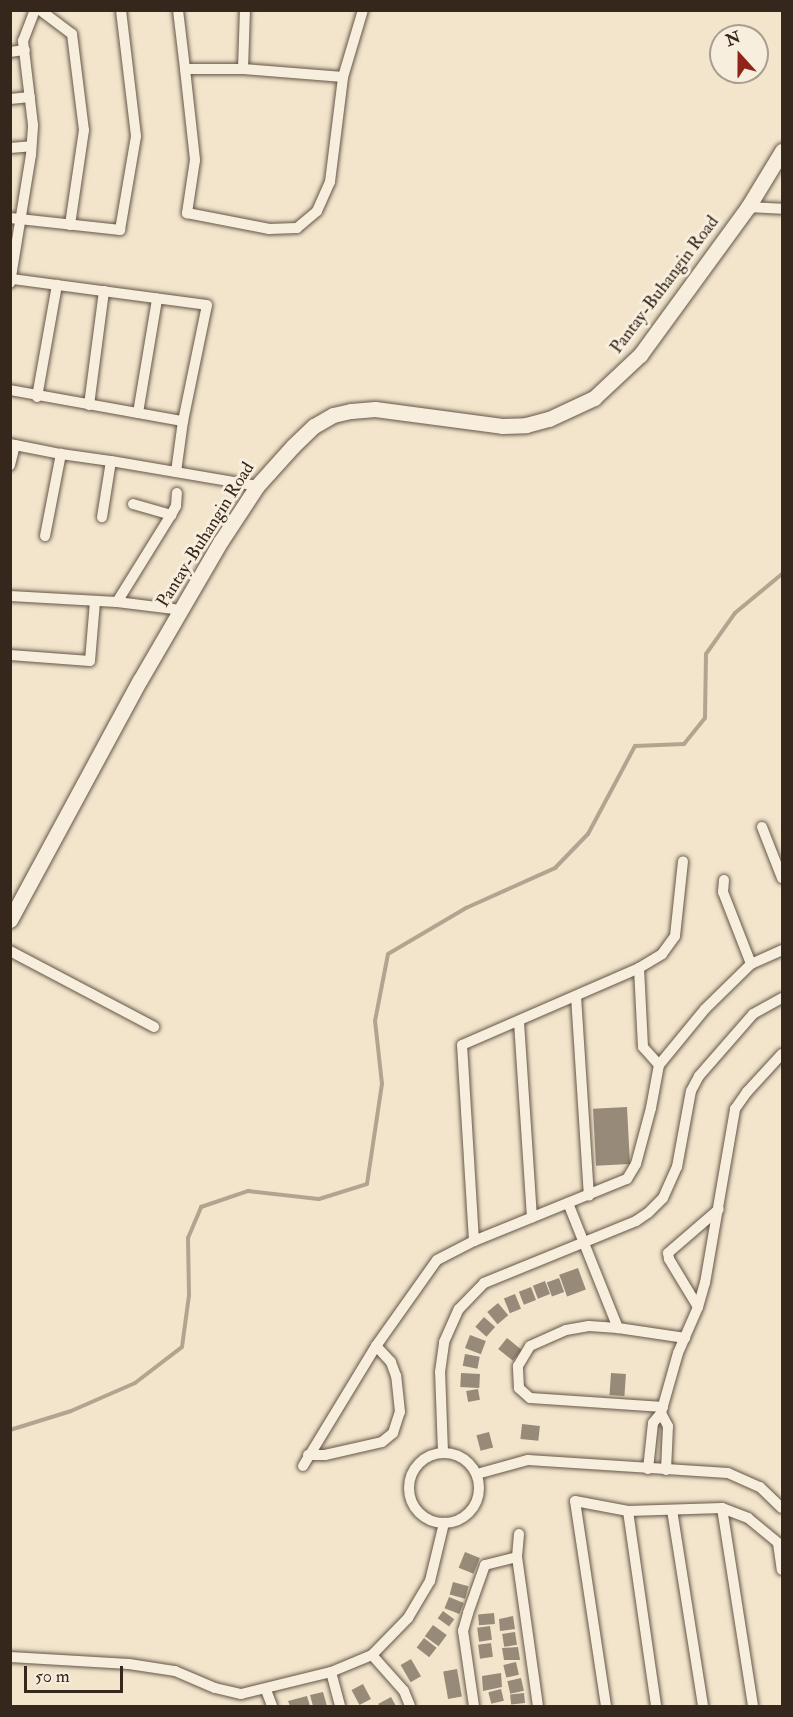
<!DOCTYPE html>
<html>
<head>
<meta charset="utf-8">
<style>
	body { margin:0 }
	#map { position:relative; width:793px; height:1717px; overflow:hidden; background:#f3e5cc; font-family:"IM FELL Double Pica",serif }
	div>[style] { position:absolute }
	.stream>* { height:4px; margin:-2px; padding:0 2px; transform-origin:2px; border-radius:2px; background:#b2a490 }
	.building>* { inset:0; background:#988a78; transform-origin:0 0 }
	.roads { filter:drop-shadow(0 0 2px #645648) drop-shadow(0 0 2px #645648) }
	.street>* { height:10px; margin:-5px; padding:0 5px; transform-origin:5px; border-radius:5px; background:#f7eede }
	.street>.ring { margin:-5px; padding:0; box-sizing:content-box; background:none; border:10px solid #f7eede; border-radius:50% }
	.secondary>* { height:15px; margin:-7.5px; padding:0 7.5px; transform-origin:7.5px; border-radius:7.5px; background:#f7eede }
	span { translate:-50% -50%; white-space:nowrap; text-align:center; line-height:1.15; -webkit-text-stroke:6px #f7eede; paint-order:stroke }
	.street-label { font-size:18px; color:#35271c }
	.frame { position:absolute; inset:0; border:12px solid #35271c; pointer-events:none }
	.north { position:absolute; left:709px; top:24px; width:60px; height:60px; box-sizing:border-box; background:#f7eede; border:2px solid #a99e90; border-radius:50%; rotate:339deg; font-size:16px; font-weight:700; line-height:24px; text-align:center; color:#35271c }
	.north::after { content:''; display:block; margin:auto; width:21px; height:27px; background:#8f2418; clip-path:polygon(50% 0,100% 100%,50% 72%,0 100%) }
	.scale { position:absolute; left:24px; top:1666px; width:99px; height:27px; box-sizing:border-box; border:3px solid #35271c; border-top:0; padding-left:8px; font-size:18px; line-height:21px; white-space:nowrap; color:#35271c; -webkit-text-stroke:4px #f7eede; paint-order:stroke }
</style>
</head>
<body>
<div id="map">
	<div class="stream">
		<i style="left:10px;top:1430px;width:64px;rotate:-17.3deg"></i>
		<i style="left:71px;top:1411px;width:70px;rotate:-23.6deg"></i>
		<i style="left:135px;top:1383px;width:59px;rotate:-37.5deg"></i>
		<i style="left:182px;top:1347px;width:52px;rotate:-82.3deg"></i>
		<i style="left:189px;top:1295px;width:57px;rotate:-91deg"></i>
		<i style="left:188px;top:1238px;width:34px;rotate:-67deg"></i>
		<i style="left:201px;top:1207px;width:50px;rotate:-18.8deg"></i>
		<i style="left:248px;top:1191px;width:71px;rotate:6.4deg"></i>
		<i style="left:319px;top:1199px;width:50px;rotate:-17.4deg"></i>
		<i style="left:367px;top:1184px;width:101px;rotate:-81.5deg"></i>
		<i style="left:382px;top:1084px;width:63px;rotate:-96.3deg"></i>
		<i style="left:375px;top:1021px;width:68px;rotate:-79deg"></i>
		<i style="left:388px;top:954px;width:91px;rotate:-30.5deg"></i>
		<i style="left:466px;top:908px;width:98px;rotate:-24.2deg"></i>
		<i style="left:555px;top:868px;width:47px;rotate:-45.9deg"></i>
		<i style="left:588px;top:834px;width:100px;rotate:-61.9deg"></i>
		<i style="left:635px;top:746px;width:49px;rotate:-2.3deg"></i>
		<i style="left:684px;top:744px;width:33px;rotate:-51deg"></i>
		<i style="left:705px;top:718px;width:64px;rotate:-89.1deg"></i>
		<i style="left:706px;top:654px;width:50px;rotate:-54.7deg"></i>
		<i style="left:735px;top:613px;width:61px;rotate:-39.7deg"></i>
	</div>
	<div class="building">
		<i style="left:627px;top:1107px;width:57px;height:34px;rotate:87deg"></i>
		<i style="left:578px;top:1268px;width:23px;height:20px;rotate:70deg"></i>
		<i style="left:559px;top:1278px;width:15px;height:13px;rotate:70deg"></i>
		<i style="left:545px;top:1281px;width:14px;height:13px;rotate:69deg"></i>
		<i style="left:531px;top:1287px;width:14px;height:13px;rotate:69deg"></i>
		<i style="left:515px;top:1294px;width:16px;height:12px;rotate:68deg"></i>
		<i style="left:498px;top:1303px;width:16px;height:14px;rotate:50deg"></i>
		<i style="left:484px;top:1317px;width:15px;height:13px;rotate:42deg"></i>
		<i style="left:470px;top:1335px;width:17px;height:14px;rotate:21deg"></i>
		<i style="left:507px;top:1338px;width:19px;height:14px;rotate:39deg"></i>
		<i style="left:465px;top:1354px;width:15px;height:12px;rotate:11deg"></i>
		<i style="left:461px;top:1373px;width:19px;height:14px;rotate:3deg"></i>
		<i style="left:611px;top:1373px;width:15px;height:22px;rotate:4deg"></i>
		<i style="left:478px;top:1389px;width:11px;height:12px;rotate:80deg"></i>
		<i style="left:522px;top:1424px;width:18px;height:15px;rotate:6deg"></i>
		<i style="left:489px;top:1432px;width:16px;height:13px;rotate:75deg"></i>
		<i style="left:465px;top:1552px;width:16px;height:17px;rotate:22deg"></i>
		<i style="left:453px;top:1582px;width:16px;height:13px;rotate:15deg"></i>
		<i style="left:449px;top:1597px;width:16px;height:12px;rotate:22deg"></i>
		<i style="left:443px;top:1611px;width:14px;height:9px;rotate:36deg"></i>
		<i style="left:494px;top:1613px;width:11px;height:16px;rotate:85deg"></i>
		<i style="clip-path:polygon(513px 1616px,515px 1629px,500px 1631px,499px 1619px)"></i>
		<i style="left:433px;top:1625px;width:17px;height:14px;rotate:36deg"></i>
		<i style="left:490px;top:1626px;width:14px;height:13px;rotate:82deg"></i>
		<i style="left:515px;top:1632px;width:13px;height:13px;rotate:81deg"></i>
		<i style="left:424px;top:1638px;width:16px;height:12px;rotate:38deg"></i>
		<i style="left:491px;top:1643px;width:14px;height:13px;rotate:82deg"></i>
		<i style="clip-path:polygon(518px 1647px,520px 1660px,504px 1660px,502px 1648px)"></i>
		<i style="left:411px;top:1659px;width:20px;height:12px;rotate:60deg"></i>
		<i style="left:516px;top:1662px;width:13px;height:13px;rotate:77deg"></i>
		<i style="left:457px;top:1669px;width:28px;height:14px;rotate:80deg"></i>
		<i style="clip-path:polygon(501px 1673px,502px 1687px,483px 1691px,482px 1676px)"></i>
		<i style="left:521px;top:1678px;width:13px;height:14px;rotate:77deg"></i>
		<i style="left:363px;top:1684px;width:17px;height:13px;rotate:62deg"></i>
		<i style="left:501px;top:1689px;width:12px;height:13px;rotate:76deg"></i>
		<i style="clip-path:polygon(323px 1692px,327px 1706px,313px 1706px,310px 1695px)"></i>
		<i style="left:524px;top:1693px;width:10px;height:14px;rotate:84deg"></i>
		<i style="clip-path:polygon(307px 1696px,310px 1706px,290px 1706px,288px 1701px)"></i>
		<i style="clip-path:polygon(391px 1697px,396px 1706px,380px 1706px,378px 1704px)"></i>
	</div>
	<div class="roads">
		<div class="street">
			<i style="left:40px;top:10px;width:40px;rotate:37deg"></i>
			<i style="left:72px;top:34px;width:97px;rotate:82.9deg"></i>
			<i style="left:84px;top:130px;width:96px;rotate:98.4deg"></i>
			<i style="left:178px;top:10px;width:59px;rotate:83.2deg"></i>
			<i style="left:10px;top:52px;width:15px;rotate:-8deg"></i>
			<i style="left:243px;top:69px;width:59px;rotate:-88.1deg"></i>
			<i style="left:343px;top:77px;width:100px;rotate:-175.4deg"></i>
			<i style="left:243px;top:69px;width:58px;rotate:180deg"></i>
			<i style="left:185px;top:69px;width:92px;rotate:83.7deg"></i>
			<i style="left:195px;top:160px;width:54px;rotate:98.6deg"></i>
			<i style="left:187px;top:213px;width:84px;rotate:11deg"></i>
			<i style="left:269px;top:229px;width:28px;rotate:-2deg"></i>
			<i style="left:297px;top:228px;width:26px;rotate:-40deg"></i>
			<i style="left:317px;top:211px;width:32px;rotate:-66deg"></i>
			<i style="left:330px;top:182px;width:106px;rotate:-82.9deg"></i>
			<i style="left:343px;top:77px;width:70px;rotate:-73.4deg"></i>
			<i style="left:10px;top:99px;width:20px;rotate:-6deg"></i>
			<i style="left:10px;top:148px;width:21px;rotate:-5deg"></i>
			<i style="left:748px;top:207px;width:34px;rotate:3deg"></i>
			<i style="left:10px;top:218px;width:111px;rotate:6.2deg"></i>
			<i style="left:120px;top:230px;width:95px;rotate:-80.3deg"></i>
			<i style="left:136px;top:136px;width:127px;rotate:-96.8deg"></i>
			<i style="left:10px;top:283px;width:130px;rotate:-80.7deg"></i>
			<i style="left:31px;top:155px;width:30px;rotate:-86deg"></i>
			<i style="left:33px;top:125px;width:85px;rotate:-96.8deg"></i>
			<i style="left:23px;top:41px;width:33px;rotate:-69deg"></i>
			<i style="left:10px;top:390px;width:176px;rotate:10.2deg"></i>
			<i style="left:183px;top:421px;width:118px;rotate:-78.3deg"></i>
			<i style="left:207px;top:305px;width:198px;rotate:-172.4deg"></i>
			<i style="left:37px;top:397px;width:114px;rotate:-79.9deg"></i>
			<i style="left:89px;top:405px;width:115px;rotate:-82.5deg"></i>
			<i style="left:138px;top:413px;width:116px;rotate:-80.5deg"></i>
			<i style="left:10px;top:444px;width:5px;rotate:11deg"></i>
			<i style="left:15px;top:445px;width:21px;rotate:104deg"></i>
			<i style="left:15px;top:445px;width:47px;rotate:11.1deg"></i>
			<i style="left:111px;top:461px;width:148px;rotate:9.7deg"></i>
			<i style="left:176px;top:472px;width:51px;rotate:-82.2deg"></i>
			<i style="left:133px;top:504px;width:40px;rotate:16deg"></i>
			<i style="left:45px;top:536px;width:84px;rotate:-79deg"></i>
			<i style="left:61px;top:454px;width:50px;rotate:8deg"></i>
			<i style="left:111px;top:461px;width:57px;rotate:99.1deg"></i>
			<i style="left:10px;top:596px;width:107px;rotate:3.2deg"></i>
			<i style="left:117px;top:602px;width:64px;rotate:7.1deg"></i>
			<i style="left:117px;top:602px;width:102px;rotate:-58.2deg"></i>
			<i style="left:171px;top:515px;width:10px;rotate:-61deg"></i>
			<i style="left:176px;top:506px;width:13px;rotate:-86deg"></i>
			<i style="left:10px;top:655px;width:80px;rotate:4.3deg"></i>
			<i style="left:90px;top:661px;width:60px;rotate:-85.2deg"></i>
			<i style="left:762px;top:827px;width:55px;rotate:68.6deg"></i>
			<i style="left:724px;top:880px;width:12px;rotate:95deg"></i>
			<i style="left:723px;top:892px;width:77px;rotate:68.7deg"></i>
			<i style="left:10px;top:951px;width:163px;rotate:27.8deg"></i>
			<i style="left:639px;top:968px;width:79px;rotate:87.1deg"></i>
			<i style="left:643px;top:1047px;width:24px;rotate:48deg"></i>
			<i style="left:576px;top:996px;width:200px;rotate:86.3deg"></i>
			<i style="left:519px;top:1022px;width:196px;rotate:86.2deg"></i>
			<i style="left:568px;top:1203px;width:135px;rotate:68.2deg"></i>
			<i style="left:474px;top:1241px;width:196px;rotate:-93.5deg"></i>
			<i style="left:462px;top:1045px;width:193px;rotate:-23.5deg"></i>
			<i style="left:639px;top:968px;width:27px;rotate:-31deg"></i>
			<i style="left:662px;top:954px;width:22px;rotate:-54deg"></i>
			<i style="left:675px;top:936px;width:75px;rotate:-83.9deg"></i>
			<i style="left:698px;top:1307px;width:56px;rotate:-121.1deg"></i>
			<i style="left:669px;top:1259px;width:6px;rotate:-99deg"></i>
			<i style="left:668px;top:1253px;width:67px;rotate:-40.8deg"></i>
			<i style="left:663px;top:1407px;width:133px;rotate:-176.1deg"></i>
			<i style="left:530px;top:1398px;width:15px;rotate:-138deg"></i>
			<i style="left:519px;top:1388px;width:22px;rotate:-93deg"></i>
			<i style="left:518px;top:1366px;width:23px;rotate:-59deg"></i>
			<i style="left:530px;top:1346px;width:39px;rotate:-24deg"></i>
			<i style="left:566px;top:1330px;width:23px;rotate:-10deg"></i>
			<i style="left:589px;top:1326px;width:29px;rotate:4deg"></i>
			<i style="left:618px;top:1328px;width:68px;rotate:8.5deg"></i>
			<i style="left:661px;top:1413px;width:15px;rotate:62deg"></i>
			<i style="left:668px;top:1426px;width:44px;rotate:92.6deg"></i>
			<i style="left:443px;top:1452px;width:80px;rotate:-92.1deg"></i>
			<i style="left:440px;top:1372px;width:30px;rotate:-82deg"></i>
			<i style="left:444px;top:1342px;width:36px;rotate:-66deg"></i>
			<i style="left:459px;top:1309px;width:36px;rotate:-46deg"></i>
			<i style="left:484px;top:1283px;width:164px;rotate:-22.2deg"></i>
			<i style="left:636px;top:1221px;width:14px;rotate:-34deg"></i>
			<i style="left:648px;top:1213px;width:21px;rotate:-45deg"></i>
			<i style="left:663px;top:1198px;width:34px;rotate:-66deg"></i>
			<i style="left:677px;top:1167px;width:77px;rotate:-79.6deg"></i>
			<i style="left:691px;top:1091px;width:17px;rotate:-62deg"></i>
			<i style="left:699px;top:1076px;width:82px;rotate:-48.9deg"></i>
			<i style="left:753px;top:1014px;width:33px;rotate:-29deg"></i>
			<i class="ring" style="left:409px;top:1453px;width:60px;height:60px"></i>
			<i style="left:308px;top:1455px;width:17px"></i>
			<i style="left:325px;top:1455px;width:58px;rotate:-12.8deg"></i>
			<i style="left:382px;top:1442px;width:14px;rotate:-39deg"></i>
			<i style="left:393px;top:1433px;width:22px;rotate:-72deg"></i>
			<i style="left:400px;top:1412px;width:36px;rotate:-96deg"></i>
			<i style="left:396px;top:1376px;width:15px;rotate:-110deg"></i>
			<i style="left:391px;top:1362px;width:22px;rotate:-133deg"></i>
			<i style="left:303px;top:1466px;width:140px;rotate:-58.7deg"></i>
			<i style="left:376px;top:1346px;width:105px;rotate:-54.7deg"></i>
			<i style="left:437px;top:1260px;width:42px;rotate:-27.2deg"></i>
			<i style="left:474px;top:1241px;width:165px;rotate:-22.1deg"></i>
			<i style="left:627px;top:1179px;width:17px;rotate:-59deg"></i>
			<i style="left:636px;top:1164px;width:58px;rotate:-75deg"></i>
			<i style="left:651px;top:1108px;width:44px;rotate:-79.5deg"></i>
			<i style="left:659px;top:1065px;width:72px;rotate:-50.6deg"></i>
			<i style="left:705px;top:1009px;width:64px;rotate:-44.4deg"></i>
			<i style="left:751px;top:964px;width:34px;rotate:-24deg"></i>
			<i style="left:648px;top:1469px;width:46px;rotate:-83.8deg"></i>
			<i style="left:653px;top:1423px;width:13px;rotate:-51deg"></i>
			<i style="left:661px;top:1413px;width:62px;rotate:-74.2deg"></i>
			<i style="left:678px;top:1353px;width:50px;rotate:-66.5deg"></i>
			<i style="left:698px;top:1307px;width:25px;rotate:-74deg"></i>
			<i style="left:705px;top:1283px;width:177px;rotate:-80.2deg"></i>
			<i style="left:735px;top:1109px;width:21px;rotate:-55deg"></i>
			<i style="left:747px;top:1092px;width:52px;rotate:-47.4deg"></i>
			<i style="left:477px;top:1474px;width:53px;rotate:-15.4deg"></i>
			<i style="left:528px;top:1460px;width:200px;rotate:3.7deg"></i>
			<i style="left:728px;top:1473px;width:35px;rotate:24deg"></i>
			<i style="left:760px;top:1487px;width:30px;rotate:44deg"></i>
			<i style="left:722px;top:1508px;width:200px;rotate:81.1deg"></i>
			<i style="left:672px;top:1510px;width:198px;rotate:81deg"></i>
			<i style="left:628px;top:1511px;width:197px;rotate:81.8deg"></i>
			<i style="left:519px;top:1534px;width:23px;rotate:95deg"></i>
			<i style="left:517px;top:1557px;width:150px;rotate:82deg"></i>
			<i style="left:778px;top:1543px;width:27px;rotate:82deg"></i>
			<i style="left:372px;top:1655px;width:48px;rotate:48.4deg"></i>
			<i style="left:404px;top:1691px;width:16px;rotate:68deg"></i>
			<i style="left:10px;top:1657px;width:119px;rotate:3.4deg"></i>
			<i style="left:129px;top:1664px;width:47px;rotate:8.7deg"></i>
			<i style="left:175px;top:1671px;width:43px;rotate:23deg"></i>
			<i style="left:215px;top:1688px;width:27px;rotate:13deg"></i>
			<i style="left:241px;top:1694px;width:93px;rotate:-13.7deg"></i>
			<i style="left:331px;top:1672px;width:44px;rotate:-22.5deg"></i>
			<i style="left:372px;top:1655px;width:52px;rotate:-45.8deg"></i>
			<i style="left:408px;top:1618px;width:43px;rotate:-59.3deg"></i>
			<i style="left:430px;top:1581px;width:60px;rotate:-76.4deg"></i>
			<i style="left:331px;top:1672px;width:35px;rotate:75deg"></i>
			<i style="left:266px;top:1690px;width:17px;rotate:69deg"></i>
			<i style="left:474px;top:1706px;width:76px;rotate:-98.3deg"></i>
			<i style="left:463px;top:1631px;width:19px;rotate:-74deg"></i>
			<i style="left:468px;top:1613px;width:51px;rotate:-70.5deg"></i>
			<i style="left:485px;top:1565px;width:33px;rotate:-14deg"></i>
			<i style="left:606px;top:1706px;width:207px;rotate:-98.6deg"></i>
			<i style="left:575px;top:1501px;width:54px;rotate:10.7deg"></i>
			<i style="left:628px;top:1511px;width:94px;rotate:-1.8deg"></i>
			<i style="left:722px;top:1508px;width:28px;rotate:21deg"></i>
			<i style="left:748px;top:1518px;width:44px;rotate:39.5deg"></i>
		</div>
		<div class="secondary">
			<i style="left:10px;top:920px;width:273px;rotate:-61.6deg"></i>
			<i style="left:140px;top:680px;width:161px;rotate:-59.8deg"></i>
			<i style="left:221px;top:541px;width:66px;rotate:-56.8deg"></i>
			<i style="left:257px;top:486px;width:54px;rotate:-48deg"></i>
			<i style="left:293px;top:446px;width:29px;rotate:-44deg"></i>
			<i style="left:314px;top:426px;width:22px;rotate:-30deg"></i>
			<i style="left:333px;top:415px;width:18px;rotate:-13deg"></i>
			<i style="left:351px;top:411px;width:24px;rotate:-5deg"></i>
			<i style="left:375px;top:409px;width:128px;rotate:7.6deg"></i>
			<i style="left:502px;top:426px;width:24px;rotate:-2deg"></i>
			<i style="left:526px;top:425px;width:24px;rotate:-15deg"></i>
			<i style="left:549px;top:419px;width:50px;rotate:-25deg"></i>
			<i style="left:594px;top:398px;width:63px;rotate:-43.1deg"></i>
			<i style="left:640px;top:355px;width:183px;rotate:-53.9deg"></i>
			<i style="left:748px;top:207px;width:66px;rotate:-58.7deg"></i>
		</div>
	</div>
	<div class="street-label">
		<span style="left:665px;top:285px;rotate:-53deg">Pantay-Buhangin Road</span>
		<span style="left:206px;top:535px;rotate:-58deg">Pantay-Buhangin Road</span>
	</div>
	<div class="frame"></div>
	<div class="north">N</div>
	<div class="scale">50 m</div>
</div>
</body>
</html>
